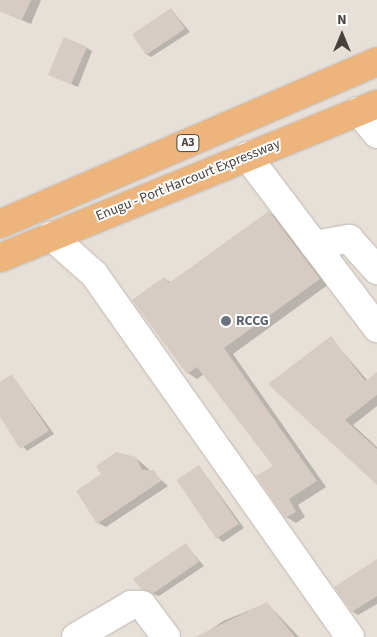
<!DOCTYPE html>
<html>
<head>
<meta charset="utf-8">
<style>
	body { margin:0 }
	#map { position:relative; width:377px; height:637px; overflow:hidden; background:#f3efea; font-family:"Source Sans 3",sans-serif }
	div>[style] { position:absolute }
	.residential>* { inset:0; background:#e7e0d9; transform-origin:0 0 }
	.shadow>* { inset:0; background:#0003 }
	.building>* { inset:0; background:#d7ccc4; transform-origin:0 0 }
	.roads { filter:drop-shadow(0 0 1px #c1b8b1) drop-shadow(0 0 1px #c1b8b1) }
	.minor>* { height:28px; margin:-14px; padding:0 14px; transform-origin:14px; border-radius:14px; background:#fff }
	.highway>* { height:28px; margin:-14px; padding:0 14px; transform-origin:14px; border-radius:14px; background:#edb57c }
	.dots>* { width:14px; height:14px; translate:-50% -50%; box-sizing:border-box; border:2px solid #fff; border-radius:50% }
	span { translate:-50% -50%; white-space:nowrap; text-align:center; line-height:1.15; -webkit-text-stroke:4px #fff; paint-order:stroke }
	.shield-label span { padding:1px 4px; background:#fff; border:1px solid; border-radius:4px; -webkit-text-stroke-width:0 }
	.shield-label { font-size:12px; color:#473f39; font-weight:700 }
	.street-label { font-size:14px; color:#473f39 }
	.worship-label { font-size:14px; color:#5b616d; font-weight:700 }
	.left { translate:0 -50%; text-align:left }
	.north { position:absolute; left:317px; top:10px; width:50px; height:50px; -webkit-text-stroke:4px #fff; paint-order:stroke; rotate:0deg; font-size:14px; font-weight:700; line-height:20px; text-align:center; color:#473f39 }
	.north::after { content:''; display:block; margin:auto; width:18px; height:22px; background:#473f39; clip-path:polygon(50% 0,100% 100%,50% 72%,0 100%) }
</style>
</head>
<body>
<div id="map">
	<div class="residential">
		<i style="left:0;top:0;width:377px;height:637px"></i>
	</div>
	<div class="shadow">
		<i style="clip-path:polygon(0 0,41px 0,31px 24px,0 11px)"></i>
		<i style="clip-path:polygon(171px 9px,190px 32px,151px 57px,146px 54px)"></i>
		<i style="clip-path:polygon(87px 48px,92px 51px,78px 87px,55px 77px)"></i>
		<i style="clip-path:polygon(269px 212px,278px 218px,329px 284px,233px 354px,326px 487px,298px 505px,305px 517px,296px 523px,286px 517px,275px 467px,204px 374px,197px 379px,188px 373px,134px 300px,164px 278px,172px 283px)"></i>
		<i style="clip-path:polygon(331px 338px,368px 381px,377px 380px,377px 406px,353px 425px,377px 447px,377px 481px,270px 384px)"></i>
		<i style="clip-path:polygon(12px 376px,54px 434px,27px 451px,0 415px,0 384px)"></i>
		<i style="clip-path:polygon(136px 458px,168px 486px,106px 527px,98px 523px)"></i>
		<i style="clip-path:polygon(199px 466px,244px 528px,223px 542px,218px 538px)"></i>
		<i style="clip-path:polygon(186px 545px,204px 566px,159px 596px,148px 592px)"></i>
		<i style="clip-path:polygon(377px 562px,377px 604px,358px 615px,352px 611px)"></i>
		<i style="clip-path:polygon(267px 603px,299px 637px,200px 637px,223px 621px)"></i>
	</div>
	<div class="building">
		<i style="clip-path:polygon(0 0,31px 0,22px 20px,0 11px)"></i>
		<i style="left:171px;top:8px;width:25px;height:47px;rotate:56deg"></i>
		<i style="left:64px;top:37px;width:25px;height:41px;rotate:23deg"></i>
		<i style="clip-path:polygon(269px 211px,320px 279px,224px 348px,317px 481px,289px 499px,296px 512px,285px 518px,256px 476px,273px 466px,197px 367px,187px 374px,132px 300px,164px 277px,169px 283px)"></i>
		<i style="clip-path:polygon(331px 336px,365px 381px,377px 372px,377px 395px,345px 420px,377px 449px,377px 485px,268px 384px)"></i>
		<i style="clip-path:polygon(12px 374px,49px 431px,20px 449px,0 417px,0 382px)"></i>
		<i style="clip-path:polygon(116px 452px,136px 457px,142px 470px,154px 470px,161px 481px,97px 524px,76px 491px,101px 474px,96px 466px)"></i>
		<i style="left:199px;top:465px;width:71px;height:27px;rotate:56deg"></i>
		<i style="clip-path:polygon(186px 543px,199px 562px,152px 594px,141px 589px,133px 579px)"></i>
		<i style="clip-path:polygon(377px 559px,377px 596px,352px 612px,334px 587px)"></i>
		<i style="clip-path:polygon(267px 602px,295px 637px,195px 637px)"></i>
	</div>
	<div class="roads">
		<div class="minor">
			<i style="left:358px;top:111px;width:30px;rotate:50deg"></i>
			<i style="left:247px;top:156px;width:216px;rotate:52.9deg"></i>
			<i style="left:51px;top:236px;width:57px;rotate:41.5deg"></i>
			<i style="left:94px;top:274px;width:444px;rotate:54.8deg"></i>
			<i style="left:314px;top:245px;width:36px;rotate:-10deg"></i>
			<i style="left:349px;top:239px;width:42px;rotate:47.9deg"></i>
			<i style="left:76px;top:637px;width:64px;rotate:-30.2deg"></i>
			<i style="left:131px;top:605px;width:11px"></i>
			<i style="left:142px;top:605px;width:40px;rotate:53deg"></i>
		</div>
		<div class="highway">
			<i style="left:0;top:224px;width:410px;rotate:-23.3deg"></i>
			<i style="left:0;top:258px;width:407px;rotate:-22.2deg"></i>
		</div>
	</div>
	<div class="dots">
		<i style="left:226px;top:321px;background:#6b7280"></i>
	</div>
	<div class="shield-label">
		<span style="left:188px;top:143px">A3</span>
	</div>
	<div class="street-label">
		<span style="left:188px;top:180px;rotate:-22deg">Enugu - Port Harcourt Expressway</span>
	</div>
	<div class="worship-label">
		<span class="left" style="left:236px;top:321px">RCCG</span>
	</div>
	<div class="north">N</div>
</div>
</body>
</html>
